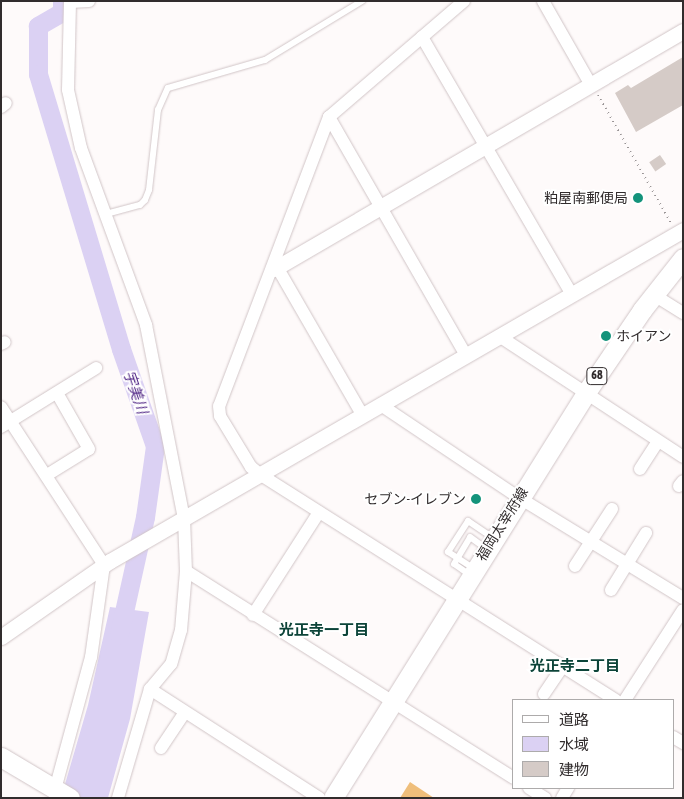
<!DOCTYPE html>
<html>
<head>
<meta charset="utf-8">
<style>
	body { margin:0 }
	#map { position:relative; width:684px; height:799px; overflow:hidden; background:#fefafa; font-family:"Asap Condensed","Noto Sans JP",sans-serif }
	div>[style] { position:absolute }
	.green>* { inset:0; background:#efbe7b }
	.water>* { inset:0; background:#dbd1f3 }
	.river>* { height:19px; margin:-9.5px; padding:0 9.5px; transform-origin:9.5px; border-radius:9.5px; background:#dbd1f3 }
	.building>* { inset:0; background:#d5cbc7; transform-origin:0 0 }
	.path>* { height:2px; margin-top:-1px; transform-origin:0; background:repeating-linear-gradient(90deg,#999495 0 1px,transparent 0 5px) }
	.roads { filter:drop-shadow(0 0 1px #d1c5c7) drop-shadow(0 0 1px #d1c5c7) }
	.service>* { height:6px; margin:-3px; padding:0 3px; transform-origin:3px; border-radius:3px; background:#fff }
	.minor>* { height:12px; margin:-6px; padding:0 6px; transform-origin:6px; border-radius:6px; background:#fff }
	.tertiary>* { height:15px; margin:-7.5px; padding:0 7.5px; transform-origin:7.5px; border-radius:7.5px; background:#fff }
	.primary>* { height:19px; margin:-9.5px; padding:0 9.5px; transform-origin:9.5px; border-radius:9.5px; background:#fff }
	.dots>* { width:14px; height:14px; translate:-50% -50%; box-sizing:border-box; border:2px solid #fff; border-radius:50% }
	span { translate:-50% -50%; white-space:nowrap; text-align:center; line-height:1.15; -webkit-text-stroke:4px #fff; paint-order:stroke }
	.shield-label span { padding:1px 4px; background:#fff; border:1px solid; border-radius:4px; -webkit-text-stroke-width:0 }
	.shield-label { font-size:12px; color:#312c2d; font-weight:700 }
	.poi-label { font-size:14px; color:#312c2d }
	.right { translate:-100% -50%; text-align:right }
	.left { translate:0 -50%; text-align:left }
	.street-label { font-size:14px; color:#312c2d }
	.water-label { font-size:15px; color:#522887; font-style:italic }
	.neighbourhood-label { font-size:15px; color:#0c4439; font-weight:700 }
	.frame { position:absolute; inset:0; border:2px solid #312c2d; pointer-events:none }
	.legend { position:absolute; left:512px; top:699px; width:162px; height:90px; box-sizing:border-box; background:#fff; border:1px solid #adabab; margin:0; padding:6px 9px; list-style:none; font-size:15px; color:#312c2d }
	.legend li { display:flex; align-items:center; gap:10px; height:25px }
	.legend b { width:25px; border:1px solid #adabab }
</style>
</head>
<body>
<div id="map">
	<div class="green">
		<i style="clip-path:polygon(410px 782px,434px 798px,400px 798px)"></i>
	</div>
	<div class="water">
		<i style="clip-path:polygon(110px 607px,149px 612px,130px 719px,108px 798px,61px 798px,88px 705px)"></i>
	</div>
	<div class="river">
		<i style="left:62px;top:1px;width:11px;rotate:90deg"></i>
		<i style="left:62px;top:12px;width:28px;rotate:150deg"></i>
		<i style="left:38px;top:26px;width:48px;rotate:90deg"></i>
		<i style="left:38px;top:74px;width:287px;rotate:73.2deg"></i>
		<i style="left:121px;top:349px;width:103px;rotate:70.7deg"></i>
		<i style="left:155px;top:446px;width:72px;rotate:98deg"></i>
		<i style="left:145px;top:517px;width:120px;rotate:102.5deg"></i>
	</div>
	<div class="building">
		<i style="clip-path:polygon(683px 57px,683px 105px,636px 132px,615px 93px,628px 85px,631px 88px)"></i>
		<i style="left:660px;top:155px;width:11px;height:13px;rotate:56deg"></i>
	</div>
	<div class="path">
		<i style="left:598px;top:95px;width:147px;rotate:60.3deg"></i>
	</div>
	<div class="roads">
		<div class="service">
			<i style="left:106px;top:214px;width:35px;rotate:-15deg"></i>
			<i style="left:140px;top:205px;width:7px;rotate:-45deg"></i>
			<i style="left:145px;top:200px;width:11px;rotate:-68deg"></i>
			<i style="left:149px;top:190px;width:81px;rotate:-83.6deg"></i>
			<i style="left:158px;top:110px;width:24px;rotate:-66deg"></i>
			<i style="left:168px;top:88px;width:101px;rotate:-16.1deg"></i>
			<i style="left:265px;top:60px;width:114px;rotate:-31.3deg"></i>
			<i style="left:473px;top:568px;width:30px;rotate:-147deg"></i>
			<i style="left:448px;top:552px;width:37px;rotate:-57deg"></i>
			<i style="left:468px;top:521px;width:29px;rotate:34deg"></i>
			<i style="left:470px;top:575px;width:19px;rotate:-145deg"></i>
			<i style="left:454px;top:564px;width:31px;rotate:-59deg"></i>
			<i style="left:470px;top:537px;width:19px;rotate:36deg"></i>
		</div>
		<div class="minor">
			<i style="left:89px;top:1px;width:19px;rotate:177deg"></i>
			<i style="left:70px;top:2px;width:88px;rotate:91.3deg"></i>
			<i style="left:68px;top:90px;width:59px;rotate:77.4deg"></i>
			<i style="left:81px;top:148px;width:189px;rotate:69.8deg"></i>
			<i style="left:146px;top:325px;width:198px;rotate:78.9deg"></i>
			<i style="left:184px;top:519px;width:52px;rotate:87.8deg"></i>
			<i style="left:186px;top:571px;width:59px;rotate:94.8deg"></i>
			<i style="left:181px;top:630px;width:35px;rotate:106deg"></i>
			<i style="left:171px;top:664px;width:33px;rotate:130deg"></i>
			<i style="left:150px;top:689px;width:114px;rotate:106.4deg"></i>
			<i style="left:464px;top:1px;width:178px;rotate:139.3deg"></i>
			<i style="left:329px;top:117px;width:309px;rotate:110.8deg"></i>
			<i style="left:219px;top:406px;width:10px;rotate:84deg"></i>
			<i style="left:220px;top:416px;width:60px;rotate:58.7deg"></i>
			<i style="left:251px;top:467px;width:13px;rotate:39deg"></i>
			<i style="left:261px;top:475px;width:420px;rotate:32.4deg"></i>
			<i style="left:543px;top:1px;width:97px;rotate:60.3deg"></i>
			<i style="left:422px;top:37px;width:298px;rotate:59.8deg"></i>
			<i style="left:1px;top:107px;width:6px;rotate:-39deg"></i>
			<i style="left:329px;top:117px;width:275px;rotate:60.1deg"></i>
			<i style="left:277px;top:267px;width:172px;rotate:60deg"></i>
			<i style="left:654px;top:295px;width:34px;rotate:32deg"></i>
			<i style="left:499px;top:336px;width:220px;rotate:33.3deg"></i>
			<i style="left:1px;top:344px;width:4px;rotate:-27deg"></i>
			<i style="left:381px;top:405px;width:165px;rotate:33.9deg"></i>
			<i style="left:518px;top:497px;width:193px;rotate:31.5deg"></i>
			<i style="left:1px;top:407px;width:189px;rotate:56.9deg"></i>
			<i style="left:104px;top:565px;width:93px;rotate:98deg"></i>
			<i style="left:91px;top:657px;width:130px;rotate:105.2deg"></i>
			<i style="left:1px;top:427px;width:112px;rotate:-31.8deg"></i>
			<i style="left:640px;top:469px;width:33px;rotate:-57deg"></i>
			<i style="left:47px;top:475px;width:49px;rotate:-31.8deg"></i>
			<i style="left:89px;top:449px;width:64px;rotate:-119.7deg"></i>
			<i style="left:679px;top:486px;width:6px;rotate:-51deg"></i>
			<i style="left:575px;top:566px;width:68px;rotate:-57deg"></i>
			<i style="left:186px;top:571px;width:387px;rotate:32.3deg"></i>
			<i style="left:611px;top:590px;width:67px;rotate:-58.4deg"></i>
			<i style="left:253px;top:615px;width:122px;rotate:-57.3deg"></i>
			<i style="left:150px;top:689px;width:201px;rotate:32.8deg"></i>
			<i style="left:544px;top:694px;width:34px;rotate:-56deg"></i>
			<i style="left:625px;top:700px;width:107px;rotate:-57.2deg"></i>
			<i style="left:673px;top:737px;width:12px;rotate:31deg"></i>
			<i style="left:161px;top:748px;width:43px;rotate:-56.3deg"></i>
			<i style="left:529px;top:788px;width:19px;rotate:32deg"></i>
			<i style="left:562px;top:798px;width:12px;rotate:-59deg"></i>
		</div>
		<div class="tertiary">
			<i style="left:274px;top:269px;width:473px;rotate:-30.2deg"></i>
			<i style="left:1px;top:637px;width:133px;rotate:-34.9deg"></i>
			<i style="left:110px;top:561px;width:662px;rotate:-30.01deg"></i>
		</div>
		<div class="primary">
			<i style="left:1px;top:757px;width:80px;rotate:30.7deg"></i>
			<i style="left:333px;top:798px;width:476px;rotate:-58deg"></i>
			<i style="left:585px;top:394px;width:102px;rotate:-55.8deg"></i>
			<i style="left:642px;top:310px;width:66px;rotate:-51.7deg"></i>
		</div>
	</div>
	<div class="dots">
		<i style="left:638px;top:198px;background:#14937b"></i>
		<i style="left:606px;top:336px;background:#14937b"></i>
		<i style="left:476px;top:499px;background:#14937b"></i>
	</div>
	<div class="shield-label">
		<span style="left:597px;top:376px">68</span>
	</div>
	<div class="poi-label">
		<span class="right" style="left:628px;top:198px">粕屋南郵便局</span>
		<span class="left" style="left:616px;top:336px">ホイアン</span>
		<span class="right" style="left:466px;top:499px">セブン-イレブン</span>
	</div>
	<div class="street-label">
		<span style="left:502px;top:524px;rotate:-58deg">福岡太宰府線</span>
	</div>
	<div class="water-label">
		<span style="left:136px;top:392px;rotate:71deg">宇美川</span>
	</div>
	<div class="neighbourhood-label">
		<span style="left:324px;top:630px">光正寺一丁目</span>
		<span style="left:575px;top:666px">光正寺二丁目</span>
	</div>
	<div class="frame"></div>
	<ul class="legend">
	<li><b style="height:6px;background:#fff"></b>道路</li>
	<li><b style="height:14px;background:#dbd1f3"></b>水域</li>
	<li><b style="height:14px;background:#d5cbc7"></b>建物</li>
	</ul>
</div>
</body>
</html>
